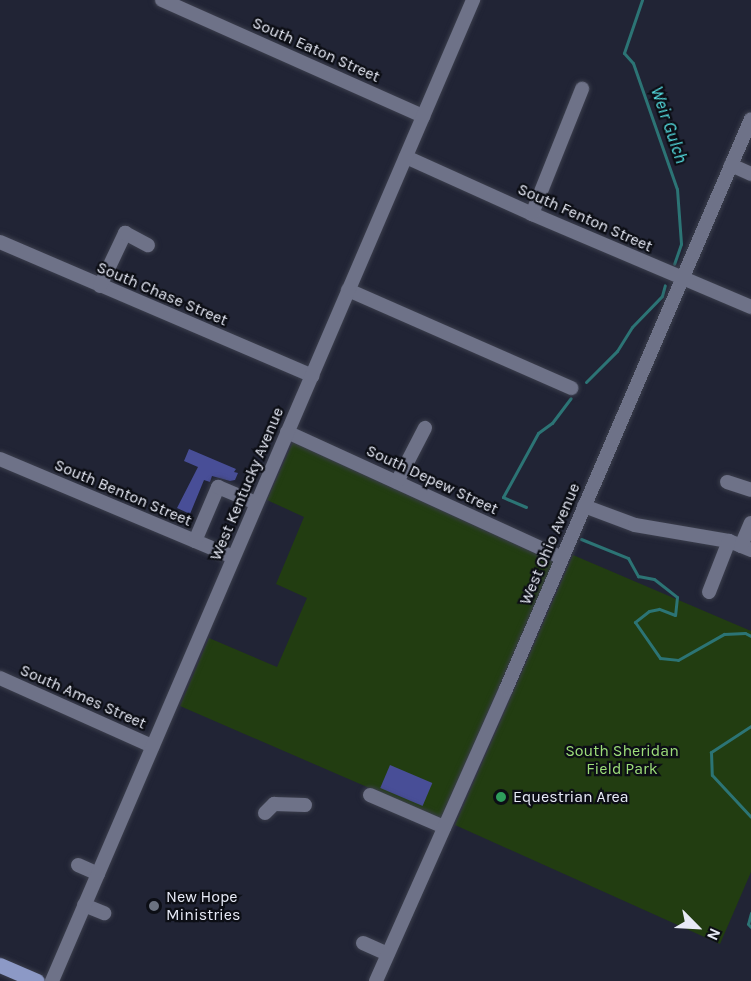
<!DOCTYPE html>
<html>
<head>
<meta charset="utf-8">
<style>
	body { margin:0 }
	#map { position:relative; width:751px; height:981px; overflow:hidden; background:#212435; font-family:Karla,sans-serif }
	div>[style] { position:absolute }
	.green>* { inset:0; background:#223d11 }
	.stream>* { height:3px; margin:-1.5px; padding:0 1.5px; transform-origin:1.5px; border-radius:1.5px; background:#2c7475 }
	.building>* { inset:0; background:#484e97; transform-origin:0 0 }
	.roads { filter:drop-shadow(0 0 2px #3b3e4c) drop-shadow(0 0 2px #3b3e4c) }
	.minor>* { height:14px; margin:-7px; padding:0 7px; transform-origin:7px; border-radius:7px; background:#6e7288 }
	.major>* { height:15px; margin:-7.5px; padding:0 7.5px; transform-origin:7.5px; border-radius:7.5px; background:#8c99c6 }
	.dots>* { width:16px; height:16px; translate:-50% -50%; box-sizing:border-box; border:3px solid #0c0e15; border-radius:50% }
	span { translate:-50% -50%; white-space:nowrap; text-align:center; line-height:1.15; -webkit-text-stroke:4.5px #0c0e15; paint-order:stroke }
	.street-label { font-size:16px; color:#e7eaf6 }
	.park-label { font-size:16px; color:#9dde7a }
	.poi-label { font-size:16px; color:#e7eaf6 }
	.left { translate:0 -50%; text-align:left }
	.water-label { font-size:18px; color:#56e0e3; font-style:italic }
	.north { position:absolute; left:667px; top:897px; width:60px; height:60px; -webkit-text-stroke:4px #0c0e15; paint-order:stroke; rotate:114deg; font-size:16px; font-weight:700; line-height:24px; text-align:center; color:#e7eaf6 }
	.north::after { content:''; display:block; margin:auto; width:21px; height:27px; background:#e7eaf6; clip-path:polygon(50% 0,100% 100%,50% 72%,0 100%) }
</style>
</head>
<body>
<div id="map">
	<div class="green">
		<i style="clip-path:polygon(293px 442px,554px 562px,441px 819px,180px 706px,209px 638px,277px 667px,307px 598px,276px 584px,304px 517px,267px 500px)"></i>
		<i style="clip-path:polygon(573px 555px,751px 631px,751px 872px,720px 944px,455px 825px)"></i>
	</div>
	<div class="stream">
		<i style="left:642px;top:0;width:56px;rotate:108.8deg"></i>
		<i style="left:624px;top:53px;width:13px;rotate:48deg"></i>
		<i style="left:633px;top:63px;width:133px;rotate:70.8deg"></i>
		<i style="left:677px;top:189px;width:55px;rotate:85.8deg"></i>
		<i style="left:681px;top:244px;width:21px;rotate:109deg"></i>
		<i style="left:586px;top:382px;width:44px;rotate:-45deg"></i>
		<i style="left:617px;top:351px;width:28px;rotate:-58deg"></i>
		<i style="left:632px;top:327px;width:43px;rotate:-45.9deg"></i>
		<i style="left:662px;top:296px;width:11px;rotate:-75deg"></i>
		<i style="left:526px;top:507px;width:25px;rotate:-157deg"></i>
		<i style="left:503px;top:497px;width:73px;rotate:-61.3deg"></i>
		<i style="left:538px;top:433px;width:17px;rotate:-36deg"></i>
		<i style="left:552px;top:423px;width:31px;rotate:-53deg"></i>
		<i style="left:581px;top:539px;width:51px;rotate:22deg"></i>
		<i style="left:628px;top:558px;width:21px;rotate:61deg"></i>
		<i style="left:638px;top:576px;width:16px;rotate:11deg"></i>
		<i style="left:654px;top:579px;width:29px;rotate:38deg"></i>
		<i style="left:677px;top:597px;width:18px;rotate:96deg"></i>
		<i style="left:675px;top:615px;width:17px;rotate:-159deg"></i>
		<i style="left:659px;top:609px;width:10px;rotate:169deg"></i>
		<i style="left:649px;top:611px;width:18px;rotate:142deg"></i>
		<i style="left:635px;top:622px;width:44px;rotate:55.2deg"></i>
		<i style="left:660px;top:658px;width:18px;rotate:6deg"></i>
		<i style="left:678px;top:660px;width:53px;rotate:-29.5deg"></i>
		<i style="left:724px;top:634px;width:21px;rotate:-3deg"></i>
		<i style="left:745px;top:633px;width:7px;rotate:27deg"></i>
		<i style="left:751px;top:726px;width:48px;rotate:147deg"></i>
		<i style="left:711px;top:752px;width:23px;rotate:88deg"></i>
		<i style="left:712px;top:775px;width:57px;rotate:47.1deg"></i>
		<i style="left:751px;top:913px;width:11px;rotate:105deg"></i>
		<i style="left:748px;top:924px;width:4px;rotate:45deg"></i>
	</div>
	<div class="building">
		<i style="clip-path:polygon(189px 449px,236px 469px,234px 472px,238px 473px,235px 480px,230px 481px,212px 476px,210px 482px,204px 480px,190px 514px,177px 508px,198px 467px,184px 461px)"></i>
		<i style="left:390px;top:765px;width:46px;height:25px;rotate:23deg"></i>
	</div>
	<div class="roads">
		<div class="minor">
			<i style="left:162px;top:0;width:286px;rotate:24deg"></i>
			<i style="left:406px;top:157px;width:138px;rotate:24.3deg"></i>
			<i style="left:532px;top:214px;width:238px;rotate:23deg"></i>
			<i style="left:731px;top:165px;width:22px;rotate:24deg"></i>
			<i style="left:532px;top:214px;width:135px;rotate:-68.2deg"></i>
			<i style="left:0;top:242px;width:340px;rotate:23.2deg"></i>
			<i style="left:100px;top:286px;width:59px;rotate:-64.7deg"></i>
			<i style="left:125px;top:233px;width:26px;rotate:28deg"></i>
			<i style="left:348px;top:290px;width:244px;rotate:23.7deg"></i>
			<i style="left:287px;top:432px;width:302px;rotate:24.6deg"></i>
			<i style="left:0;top:459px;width:253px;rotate:22.8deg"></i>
			<i style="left:397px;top:482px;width:61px;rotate:-62.6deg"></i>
			<i style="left:727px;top:482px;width:25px;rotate:18deg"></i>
			<i style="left:584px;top:506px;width:54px;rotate:20.4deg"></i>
			<i style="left:635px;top:525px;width:95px;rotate:9.7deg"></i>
			<i style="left:729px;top:541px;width:24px;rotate:22deg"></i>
			<i style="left:195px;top:541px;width:59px;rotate:-66.9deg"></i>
			<i style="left:218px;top:487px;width:41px;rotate:22.8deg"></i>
			<i style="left:741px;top:546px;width:25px;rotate:-67deg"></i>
			<i style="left:709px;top:592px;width:55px;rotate:-68.6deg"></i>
			<i style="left:0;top:678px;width:167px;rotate:24.1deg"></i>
			<i style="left:370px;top:795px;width:81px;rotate:23.4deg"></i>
			<i style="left:265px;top:813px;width:13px;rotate:-45deg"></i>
			<i style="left:274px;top:804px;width:31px;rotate:2deg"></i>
			<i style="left:78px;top:865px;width:22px;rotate:24deg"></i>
			<i style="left:84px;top:905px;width:22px;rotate:22deg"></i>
			<i style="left:363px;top:943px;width:27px;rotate:24deg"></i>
			<i style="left:52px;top:981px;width:1068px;rotate:-66.77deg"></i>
			<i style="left:376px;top:981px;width:320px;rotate:-66deg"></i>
			<i style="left:506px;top:689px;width:620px;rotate:-66.74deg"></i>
		</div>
		<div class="major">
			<i style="left:0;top:965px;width:40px;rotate:23.4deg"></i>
		</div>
	</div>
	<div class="dots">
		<i style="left:501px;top:797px;background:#2e9e5b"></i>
		<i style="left:154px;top:906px;background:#6b7280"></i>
	</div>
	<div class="street-label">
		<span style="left:316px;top:50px;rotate:24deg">South Eaton Street</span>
		<span style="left:585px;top:218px;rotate:24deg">South Fenton Street</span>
		<span style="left:162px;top:294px;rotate:23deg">South Chase Street</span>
		<span style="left:432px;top:480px;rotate:25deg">South Depew Street</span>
		<span style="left:247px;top:484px;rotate:-67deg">West Kentucky Avenue</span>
		<span style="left:123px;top:493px;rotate:23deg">South Benton Street</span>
		<span style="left:550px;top:544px;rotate:-67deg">West Ohio Avenue</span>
		<span style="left:83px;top:697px;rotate:24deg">South Ames Street</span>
	</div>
	<div class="park-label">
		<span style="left:622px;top:760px">South Sheridan<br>Field Park</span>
	</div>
	<div class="poi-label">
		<span class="left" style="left:513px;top:797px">Equestrian Area</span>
		<span class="left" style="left:166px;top:906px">New Hope<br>Ministries</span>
	</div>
	<div class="water-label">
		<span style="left:669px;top:125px;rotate:71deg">Weir Gulch</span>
	</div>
	<div class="north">N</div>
</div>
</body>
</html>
